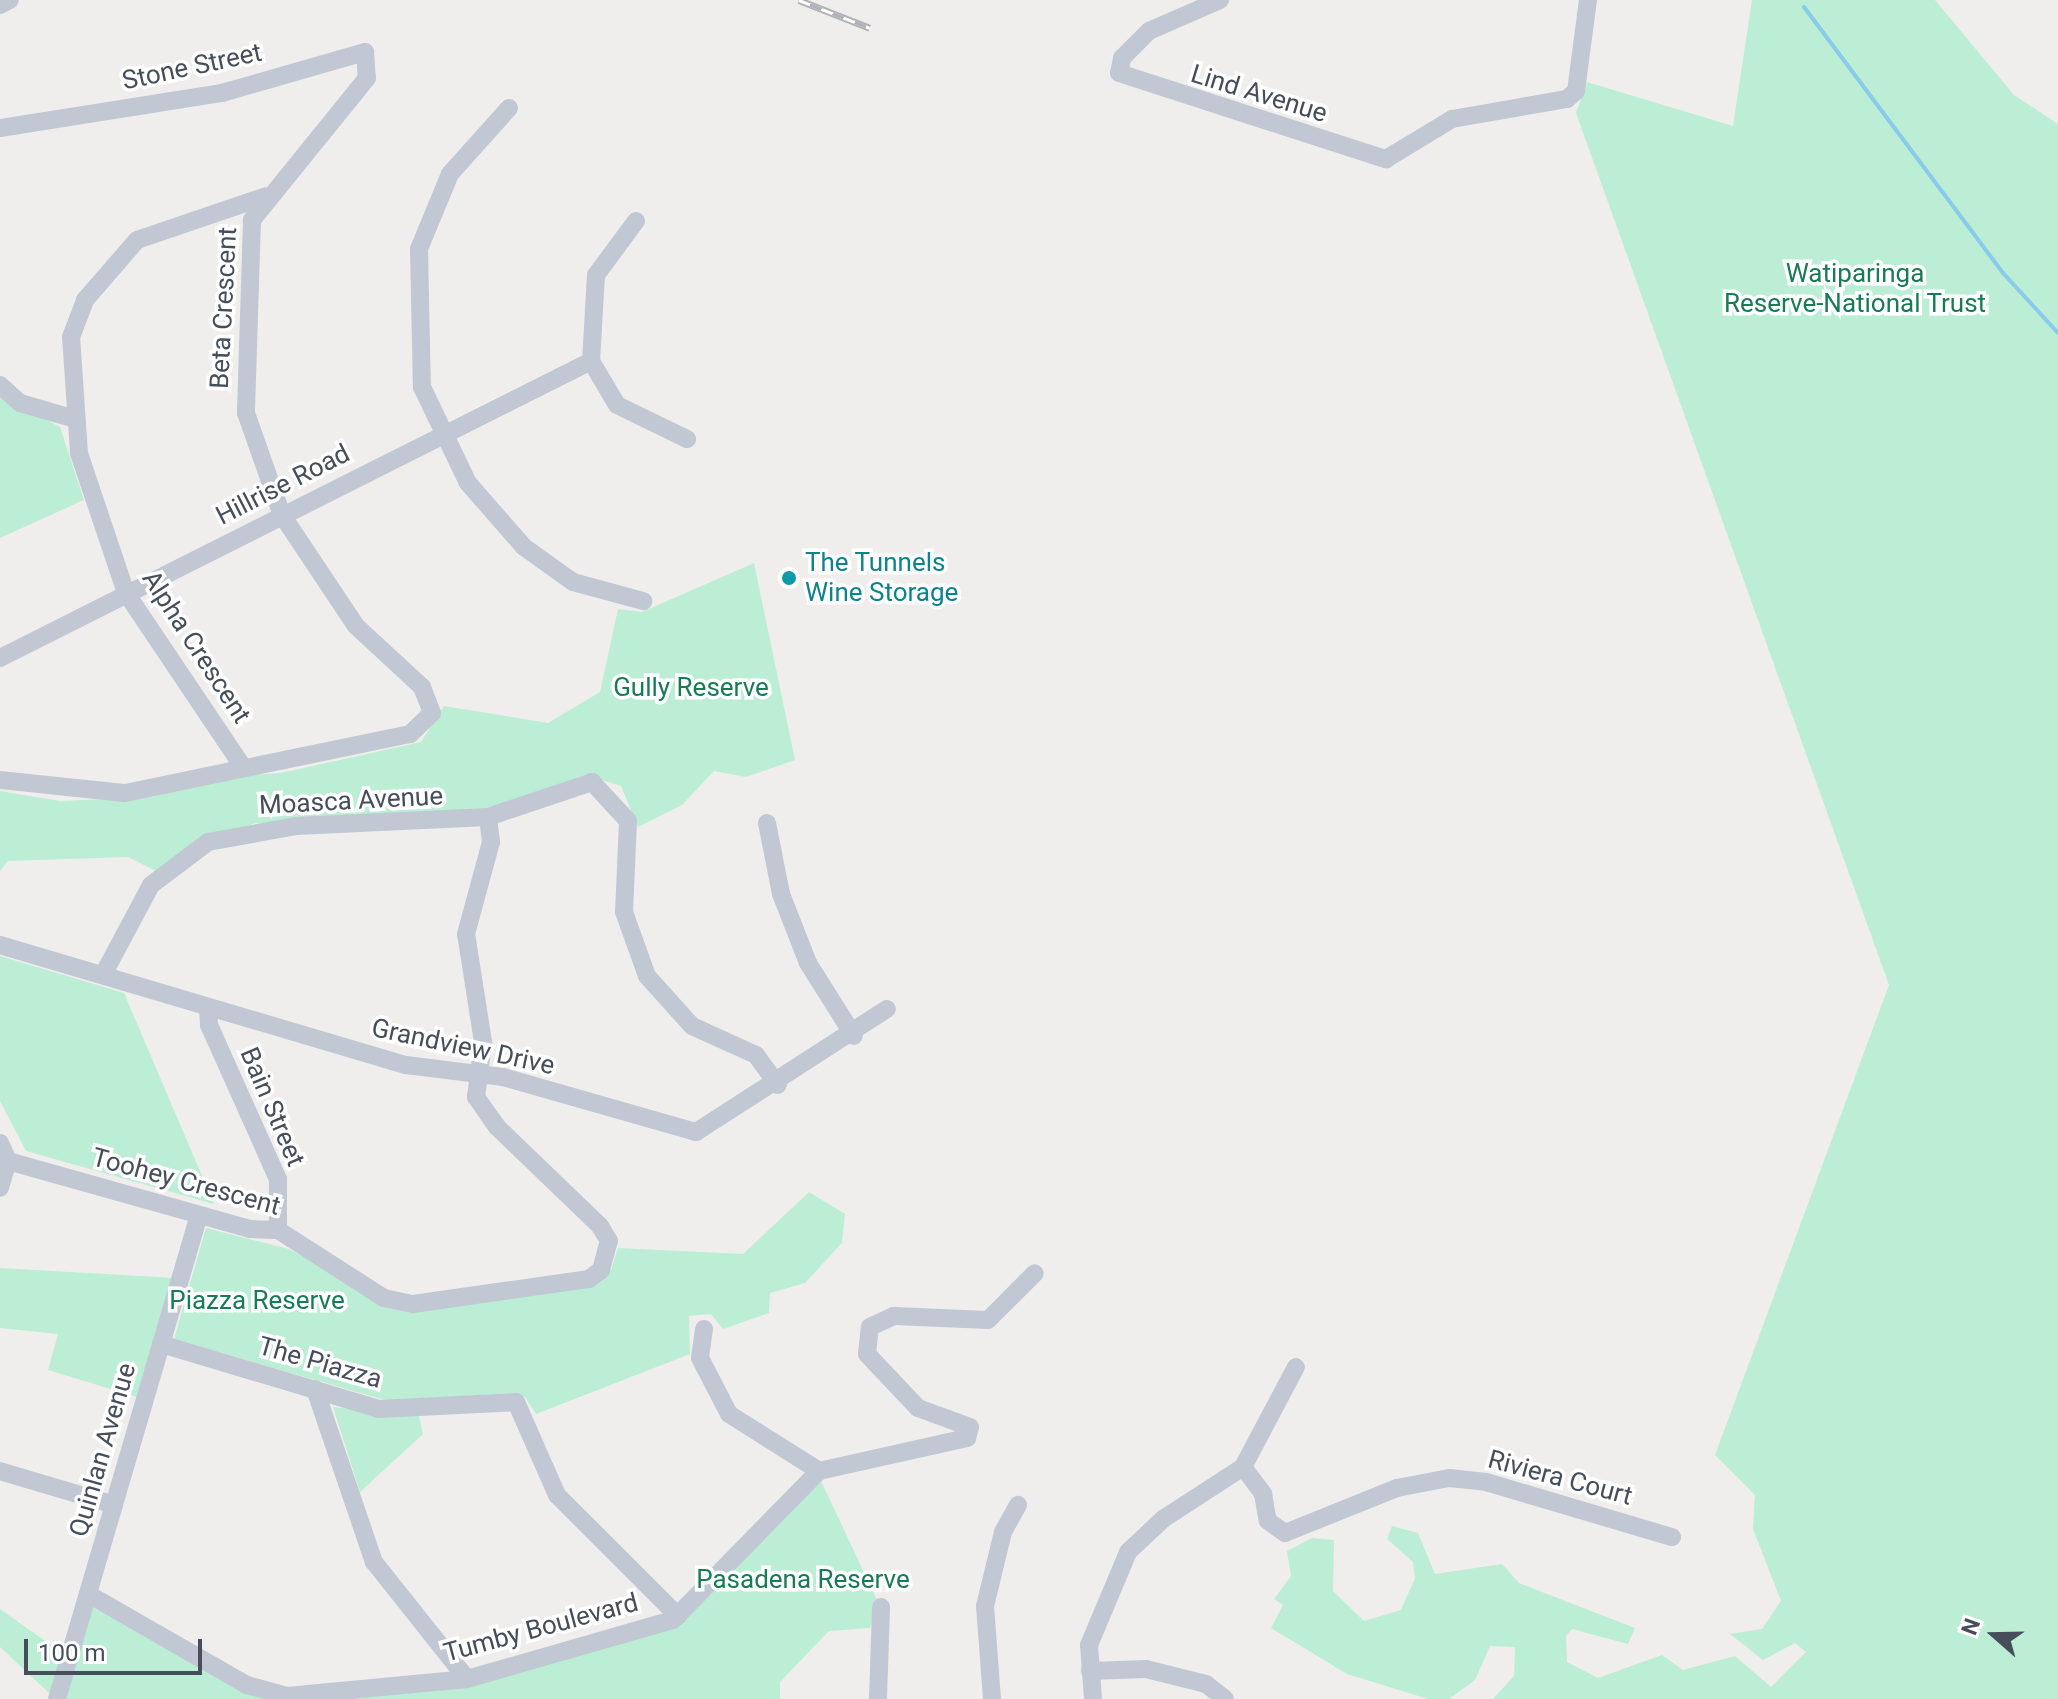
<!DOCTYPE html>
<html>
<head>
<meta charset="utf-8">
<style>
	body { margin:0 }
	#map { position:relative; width:2058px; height:1699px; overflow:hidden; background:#f0eeed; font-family:Roboto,sans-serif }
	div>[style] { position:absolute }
	.green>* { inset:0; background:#bbeed5 }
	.stream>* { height:4px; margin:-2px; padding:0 2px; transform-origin:2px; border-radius:2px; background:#88cbeb }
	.minor>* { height:18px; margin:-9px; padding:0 9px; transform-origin:9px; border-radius:9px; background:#c1c8d3 }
	.rail>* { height:7px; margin-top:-3.5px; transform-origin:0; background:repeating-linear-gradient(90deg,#fff 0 12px,#b0b2b8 0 24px); box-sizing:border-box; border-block:2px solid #b0b2b8 }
	.dots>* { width:22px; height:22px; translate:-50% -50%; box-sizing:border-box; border:4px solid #fff; border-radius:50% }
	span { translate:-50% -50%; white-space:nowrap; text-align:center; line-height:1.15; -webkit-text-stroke:7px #fff; paint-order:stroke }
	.street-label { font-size:26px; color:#464e5b }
	.park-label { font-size:26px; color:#177c55 }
	.culture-label { font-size:26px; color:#0d838f }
	.left { translate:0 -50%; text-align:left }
	.north { position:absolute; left:1954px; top:1595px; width:80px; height:80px; -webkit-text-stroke:6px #fff; paint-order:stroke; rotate:290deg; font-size:22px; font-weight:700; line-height:32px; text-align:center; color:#464e5b }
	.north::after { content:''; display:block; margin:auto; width:28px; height:36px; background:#464e5b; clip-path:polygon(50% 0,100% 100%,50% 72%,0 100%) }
	.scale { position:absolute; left:24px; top:1639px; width:178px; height:36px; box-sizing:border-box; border:4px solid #464e5b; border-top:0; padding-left:10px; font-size:24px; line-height:28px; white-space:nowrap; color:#464e5b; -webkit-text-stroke:6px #fff; paint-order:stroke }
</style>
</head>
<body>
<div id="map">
	<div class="green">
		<i style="clip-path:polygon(1752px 0,1935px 0,2014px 95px,2058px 124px,2058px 1699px,1493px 1699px,1514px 1676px,1515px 1647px,1490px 1646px,1475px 1680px,1449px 1699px,1428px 1699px,1347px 1674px,1271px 1628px,1283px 1605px,1274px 1599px,1291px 1576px,1287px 1551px,1312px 1538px,1334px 1540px,1333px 1591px,1364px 1621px,1401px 1610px,1415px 1578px,1413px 1562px,1387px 1539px,1392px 1526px,1418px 1533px,1435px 1574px,1502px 1564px,1519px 1583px,1635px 1628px,1628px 1644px,1572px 1629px,1566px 1636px,1567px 1662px,1598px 1678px,1662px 1655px,1683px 1670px,1735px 1656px,1771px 1687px,1806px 1652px,1795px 1643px,1763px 1660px,1730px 1634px,1762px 1629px,1781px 1601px,1753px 1529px,1755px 1495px,1715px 1455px,1889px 985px,1576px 113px,1587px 82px,1733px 126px)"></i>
		<i style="clip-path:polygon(0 396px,60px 427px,84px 500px,0 538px)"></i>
		<i style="clip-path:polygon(754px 563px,795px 760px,746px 777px,714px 771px,682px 805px,638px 827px,621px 786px,585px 775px,464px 817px,256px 823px,196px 845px,156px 871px,128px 857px,8px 861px,0 871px,0 791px,60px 801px,151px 797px,226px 777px,281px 773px,421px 742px,444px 706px,548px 723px,600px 692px,618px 609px,642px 612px)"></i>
		<i style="clip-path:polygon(0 956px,124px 993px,214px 1204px,26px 1151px,0 1101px)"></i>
		<i style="clip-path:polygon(809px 1192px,845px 1214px,842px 1243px,805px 1283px,770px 1293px,769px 1313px,723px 1329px,711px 1314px,689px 1316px,690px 1354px,536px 1414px,525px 1397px,509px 1393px,388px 1401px,174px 1339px,206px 1228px,289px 1249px,409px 1313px,594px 1285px,611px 1270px,618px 1248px,743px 1254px)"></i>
		<i style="clip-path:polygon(0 1268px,175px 1278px,140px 1398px,48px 1370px,58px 1334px,0 1328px)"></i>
		<i style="clip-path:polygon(333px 1407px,419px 1416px,423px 1434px,360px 1492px)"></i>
		<i style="clip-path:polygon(821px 1481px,877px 1600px,870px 1628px,829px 1631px,780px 1682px,780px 1699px,331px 1699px,679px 1624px)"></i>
		<i style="clip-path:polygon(90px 1606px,240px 1689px,271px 1699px,63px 1699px)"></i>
		<i style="clip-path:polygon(0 1609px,62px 1653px,50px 1694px,0 1647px)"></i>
	</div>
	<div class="stream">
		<i style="left:1804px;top:7px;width:332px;rotate:53.2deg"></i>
		<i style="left:2003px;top:273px;width:81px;rotate:47.5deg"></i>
	</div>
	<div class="minor">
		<i style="left:1220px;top:0;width:77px;rotate:156.4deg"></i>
		<i style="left:1149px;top:31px;width:38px;rotate:135deg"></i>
		<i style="left:1122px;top:58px;width:15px;rotate:101deg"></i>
		<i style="left:1119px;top:73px;width:281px;rotate:17.9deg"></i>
		<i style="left:1386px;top:159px;width:77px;rotate:-31.2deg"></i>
		<i style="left:1452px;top:119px;width:117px;rotate:-9.9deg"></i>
		<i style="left:1567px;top:99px;width:12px;rotate:-42deg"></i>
		<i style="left:1576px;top:91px;width:92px;rotate:-82.5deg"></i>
		<i style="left:0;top:5px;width:11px;rotate:-27deg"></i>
		<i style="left:509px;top:108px;width:89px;rotate:131.8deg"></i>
		<i style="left:450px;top:174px;width:81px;rotate:112.5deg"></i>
		<i style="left:419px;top:249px;width:138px;rotate:88.8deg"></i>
		<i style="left:422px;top:387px;width:106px;rotate:64.4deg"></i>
		<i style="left:468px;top:483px;width:85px;rotate:48.8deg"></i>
		<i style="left:524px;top:547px;width:60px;rotate:35.5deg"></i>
		<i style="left:573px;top:582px;width:73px;rotate:15.2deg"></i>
		<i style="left:0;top:128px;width:225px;rotate:-9deg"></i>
		<i style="left:222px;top:93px;width:149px;rotate:-16deg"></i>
		<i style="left:365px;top:52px;width:26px;rotate:86deg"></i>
		<i style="left:367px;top:78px;width:183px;rotate:129deg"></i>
		<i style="left:252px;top:220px;width:193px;rotate:91.8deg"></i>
		<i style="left:246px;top:413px;width:108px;rotate:70.6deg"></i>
		<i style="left:282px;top:515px;width:133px;rotate:56.3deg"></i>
		<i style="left:356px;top:626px;width:90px;rotate:42.7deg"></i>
		<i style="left:422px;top:687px;width:28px;rotate:69deg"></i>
		<i style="left:432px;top:713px;width:30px;rotate:136deg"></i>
		<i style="left:410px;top:734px;width:292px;rotate:168.3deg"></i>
		<i style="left:124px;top:793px;width:125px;rotate:-174deg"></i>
		<i style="left:636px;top:221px;width:67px;rotate:126.5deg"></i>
		<i style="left:596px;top:275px;width:86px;rotate:93.3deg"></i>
		<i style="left:591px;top:361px;width:51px;rotate:59.4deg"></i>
		<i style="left:617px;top:405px;width:78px;rotate:25.9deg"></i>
		<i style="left:0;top:385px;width:27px;rotate:42deg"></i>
		<i style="left:20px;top:403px;width:57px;rotate:16.2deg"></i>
		<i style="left:0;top:658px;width:661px;rotate:-26.68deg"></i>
		<i style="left:241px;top:764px;width:206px;rotate:-123.9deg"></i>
		<i style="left:126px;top:593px;width:148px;rotate:-108.6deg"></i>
		<i style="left:79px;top:453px;width:116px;rotate:-93.9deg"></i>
		<i style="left:71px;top:337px;width:40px;rotate:-69deg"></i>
		<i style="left:85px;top:300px;width:79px;rotate:-49.1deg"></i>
		<i style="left:137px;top:240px;width:136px;rotate:-18.8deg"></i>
		<i style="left:767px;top:823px;width:72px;rotate:78.8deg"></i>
		<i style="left:781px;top:894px;width:74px;rotate:68.6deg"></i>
		<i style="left:808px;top:963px;width:86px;rotate:57.8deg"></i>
		<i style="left:0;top:945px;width:423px;rotate:16.5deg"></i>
		<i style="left:406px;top:1065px;width:98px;rotate:7.1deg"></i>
		<i style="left:503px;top:1077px;width:201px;rotate:15.9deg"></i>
		<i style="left:696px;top:1132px;width:227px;rotate:-32.8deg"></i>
		<i style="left:103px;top:975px;width:102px;rotate:-61.9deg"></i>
		<i style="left:151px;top:885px;width:71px;rotate:-37deg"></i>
		<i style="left:208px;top:842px;width:89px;rotate:-10.3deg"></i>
		<i style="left:296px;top:826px;width:192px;rotate:-2.7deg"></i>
		<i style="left:488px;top:817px;width:110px;rotate:-18.6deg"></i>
		<i style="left:592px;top:782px;width:53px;rotate:47.3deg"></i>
		<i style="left:628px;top:821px;width:91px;rotate:92.5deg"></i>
		<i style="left:624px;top:912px;width:68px;rotate:70.2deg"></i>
		<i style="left:647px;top:976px;width:67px;rotate:48deg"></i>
		<i style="left:692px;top:1026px;width:70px;rotate:24.4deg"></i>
		<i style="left:756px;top:1055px;width:37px;rotate:54deg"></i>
		<i style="left:208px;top:1007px;width:18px;rotate:87deg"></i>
		<i style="left:209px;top:1025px;width:169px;rotate:65.9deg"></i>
		<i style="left:278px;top:1179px;width:51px;rotate:90deg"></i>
		<i style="left:0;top:1143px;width:20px;rotate:66deg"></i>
		<i style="left:8px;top:1161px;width:28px;rotate:107deg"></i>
		<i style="left:8px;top:1161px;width:251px;rotate:15.7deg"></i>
		<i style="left:250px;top:1229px;width:28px;rotate:2deg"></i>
		<i style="left:278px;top:1230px;width:126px;rotate:32.7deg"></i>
		<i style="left:384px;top:1298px;width:30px;rotate:12deg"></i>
		<i style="left:413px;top:1304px;width:178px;rotate:-8.1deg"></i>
		<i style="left:589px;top:1279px;width:15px;rotate:-37deg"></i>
		<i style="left:601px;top:1270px;width:30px;rotate:-75deg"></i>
		<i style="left:609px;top:1241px;width:17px;rotate:-121deg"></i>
		<i style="left:600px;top:1226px;width:143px;rotate:-136.1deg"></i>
		<i style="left:497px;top:1127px;width:37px;rotate:-125deg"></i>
		<i style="left:476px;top:1097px;width:55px;rotate:-82.7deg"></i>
		<i style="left:483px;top:1042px;width:109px;rotate:-98.9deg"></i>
		<i style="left:466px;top:934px;width:95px;rotate:-74.8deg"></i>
		<i style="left:491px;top:842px;width:25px;rotate:-97deg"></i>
		<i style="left:704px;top:1329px;width:29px;rotate:98deg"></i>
		<i style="left:700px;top:1358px;width:63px;rotate:62.6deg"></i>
		<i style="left:729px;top:1414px;width:107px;rotate:32.3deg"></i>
		<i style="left:161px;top:1344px;width:227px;rotate:16.6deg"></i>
		<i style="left:379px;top:1409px;width:137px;rotate:-2.9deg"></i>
		<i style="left:516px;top:1402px;width:102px;rotate:66.2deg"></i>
		<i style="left:557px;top:1495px;width:171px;rotate:45deg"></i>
		<i style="left:315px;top:1389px;width:183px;rotate:71.2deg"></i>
		<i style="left:374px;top:1562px;width:149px;rotate:51.5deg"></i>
		<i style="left:1243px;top:1467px;width:34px;rotate:53deg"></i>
		<i style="left:1263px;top:1494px;width:27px;rotate:80deg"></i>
		<i style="left:1268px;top:1521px;width:21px;rotate:35deg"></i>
		<i style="left:1285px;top:1533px;width:121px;rotate:-21.9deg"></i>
		<i style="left:1397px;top:1488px;width:53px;rotate:-10.9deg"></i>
		<i style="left:1449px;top:1478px;width:37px;rotate:6deg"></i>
		<i style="left:1486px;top:1482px;width:194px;rotate:16.5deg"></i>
		<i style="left:0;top:1471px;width:119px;rotate:16.6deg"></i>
		<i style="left:88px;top:1594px;width:183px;rotate:29.8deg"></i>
		<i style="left:247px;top:1685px;width:41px;rotate:15.4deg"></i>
		<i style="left:287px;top:1696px;width:181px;rotate:-5.4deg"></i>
		<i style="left:467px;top:1679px;width:214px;rotate:-16deg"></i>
		<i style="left:673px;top:1620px;width:209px;rotate:-45.6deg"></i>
		<i style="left:819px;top:1471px;width:152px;rotate:-12.6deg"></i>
		<i style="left:967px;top:1438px;width:11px;rotate:-75deg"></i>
		<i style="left:970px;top:1427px;width:55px;rotate:-159.9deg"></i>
		<i style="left:918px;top:1408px;width:74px;rotate:-133.4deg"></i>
		<i style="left:867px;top:1354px;width:27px;rotate:-84deg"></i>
		<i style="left:870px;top:1327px;width:26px;rotate:-25deg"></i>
		<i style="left:894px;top:1316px;width:94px;rotate:2.4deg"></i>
		<i style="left:988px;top:1320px;width:66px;rotate:-45deg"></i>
		<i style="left:1090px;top:1671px;width:56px;rotate:-2deg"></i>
		<i style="left:1146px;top:1669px;width:62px;rotate:14deg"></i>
		<i style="left:1206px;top:1684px;width:24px;rotate:38deg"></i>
		<i style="left:57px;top:1699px;width:504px;rotate:-73.65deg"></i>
		<i style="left:878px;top:1699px;width:92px;rotate:-88.1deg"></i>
		<i style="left:992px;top:1699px;width:93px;rotate:-94.3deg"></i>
		<i style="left:985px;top:1606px;width:76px;rotate:-76.3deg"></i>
		<i style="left:1003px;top:1532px;width:31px;rotate:-61deg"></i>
		<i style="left:1093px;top:1699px;width:54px;rotate:-94.2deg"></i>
		<i style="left:1089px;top:1645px;width:101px;rotate:-67.2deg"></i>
		<i style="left:1128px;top:1552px;width:48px;rotate:-43.3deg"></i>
		<i style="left:1163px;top:1519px;width:95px;rotate:-33deg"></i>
		<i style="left:1243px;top:1467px;width:113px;rotate:-62.1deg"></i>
	</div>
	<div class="rail">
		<i style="left:799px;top:0;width:76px;rotate:21.5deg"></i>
	</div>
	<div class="dots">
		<i style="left:789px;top:578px;background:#0f9aa8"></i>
	</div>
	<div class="street-label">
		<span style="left:192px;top:67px;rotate:-12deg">Stone Street</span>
		<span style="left:1259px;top:94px;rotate:17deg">Lind Avenue</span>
		<span style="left:224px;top:308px;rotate:-87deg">Beta Crescent</span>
		<span style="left:283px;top:485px;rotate:-27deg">Hillrise Road</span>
		<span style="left:196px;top:647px;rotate:57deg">Alpha Crescent</span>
		<span style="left:351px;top:801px;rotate:-3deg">Moasca Avenue</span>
		<span style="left:463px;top:1047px;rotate:12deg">Grandview Drive</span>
		<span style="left:272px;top:1107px;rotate:67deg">Bain Street</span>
		<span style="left:186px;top:1182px;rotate:15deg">Toohey Crescent</span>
		<span style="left:320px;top:1363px;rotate:16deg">The Piazza</span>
		<span style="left:103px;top:1450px;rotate:-74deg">Quinlan Avenue</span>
		<span style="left:1560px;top:1478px;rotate:15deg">Riviera Court</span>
		<span style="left:541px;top:1628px;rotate:-15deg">Tumby Boulevard</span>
	</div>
	<div class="park-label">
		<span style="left:1855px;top:289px">Watiparinga<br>Reserve-National Trust</span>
		<span style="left:691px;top:688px">Gully Reserve</span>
		<span style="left:257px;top:1301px">Piazza Reserve</span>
		<span style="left:803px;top:1580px">Pasadena Reserve</span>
	</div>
	<div class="culture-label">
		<span class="left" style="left:805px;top:578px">The Tunnels<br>Wine Storage</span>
	</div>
	<div class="north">N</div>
	<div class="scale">100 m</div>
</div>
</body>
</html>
